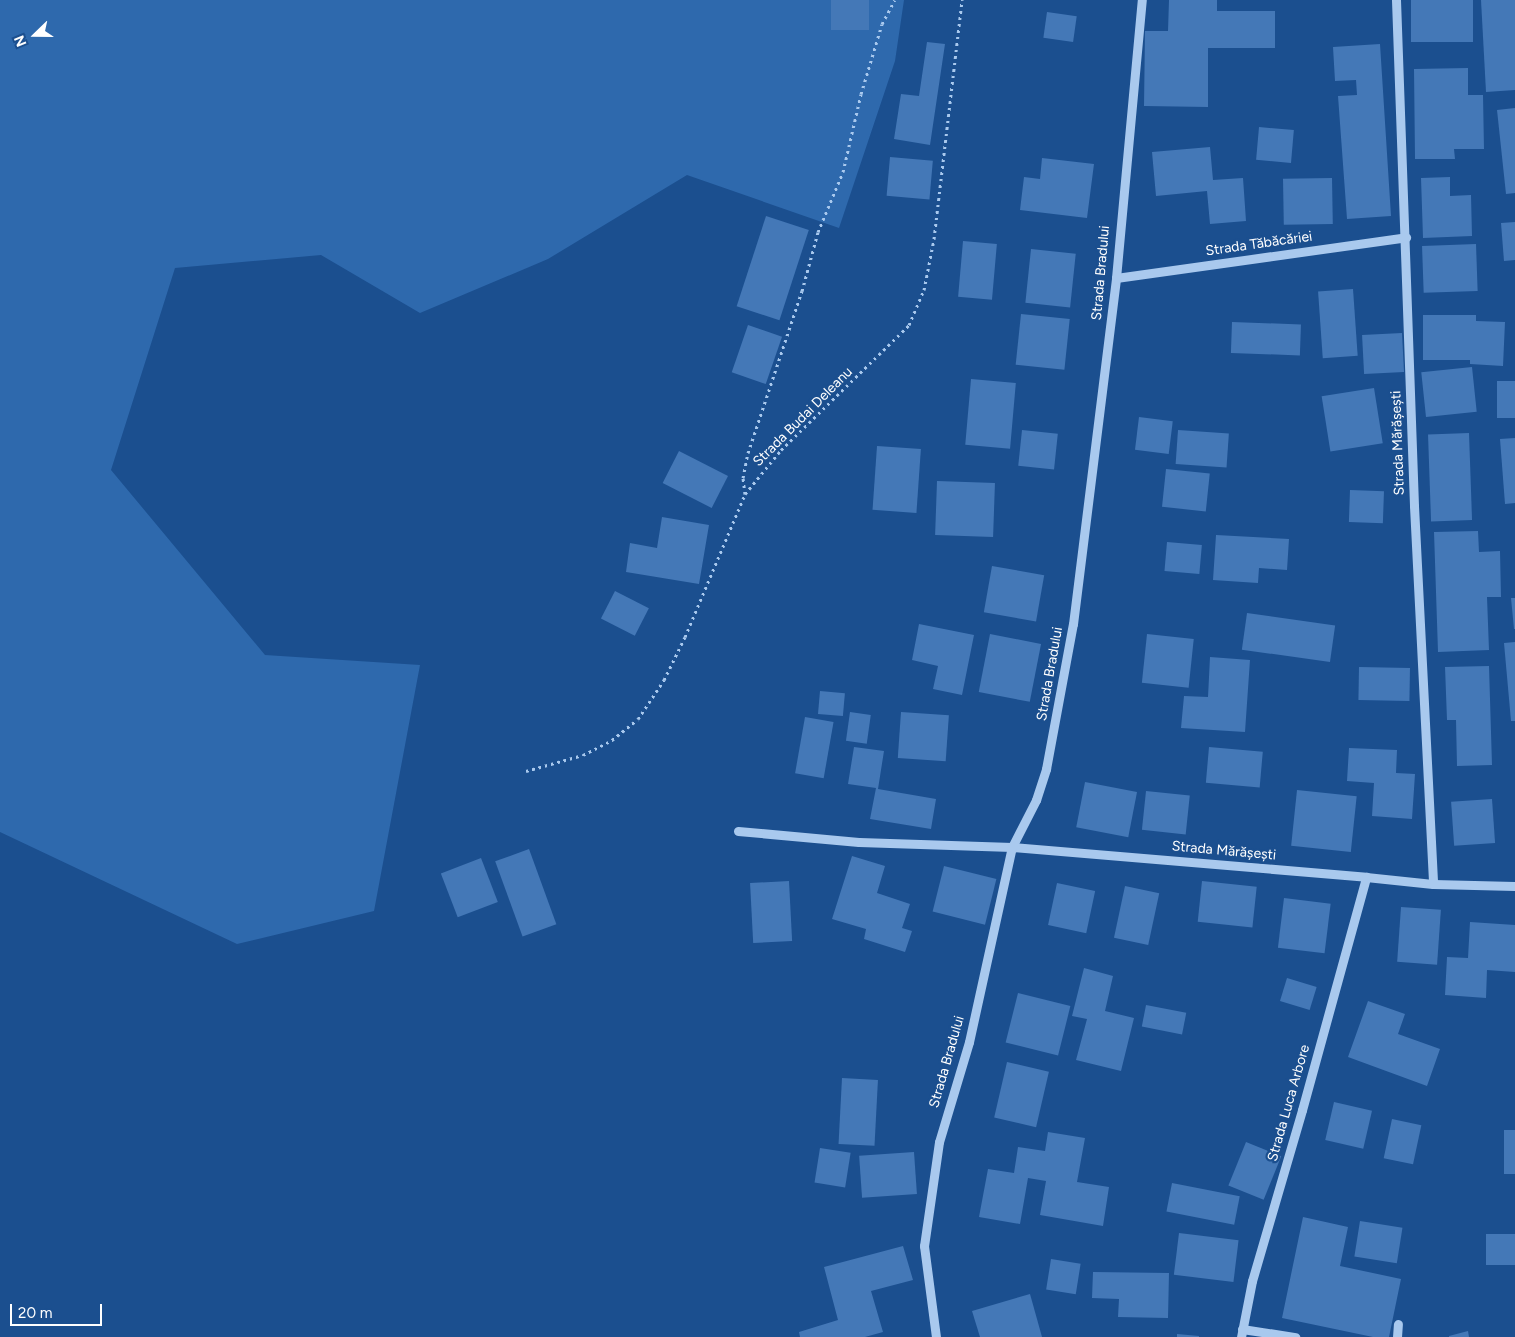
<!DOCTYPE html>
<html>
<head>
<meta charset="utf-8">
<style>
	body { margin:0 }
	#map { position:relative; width:1515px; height:1337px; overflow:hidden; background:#1b4f8f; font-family:Figtree,sans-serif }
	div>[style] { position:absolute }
	.green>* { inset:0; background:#2e69ad }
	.building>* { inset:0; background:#4478b7; transform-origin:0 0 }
	.path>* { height:3px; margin-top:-1.5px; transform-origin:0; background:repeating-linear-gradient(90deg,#a9c9ee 0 2.5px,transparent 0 6.5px) }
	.minor>* { height:9px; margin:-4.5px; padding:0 4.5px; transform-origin:4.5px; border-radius:4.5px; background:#a9c9ee }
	span { translate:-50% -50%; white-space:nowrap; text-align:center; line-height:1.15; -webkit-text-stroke:4.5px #1b4f8f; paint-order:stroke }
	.street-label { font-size:14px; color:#fff }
	.north { position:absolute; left:10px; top:10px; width:50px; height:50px; -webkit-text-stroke:4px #1b4f8f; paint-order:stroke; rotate:248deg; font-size:14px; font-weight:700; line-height:20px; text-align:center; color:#fff }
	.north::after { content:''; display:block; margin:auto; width:18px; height:22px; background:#fff; clip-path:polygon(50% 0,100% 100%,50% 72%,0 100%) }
	.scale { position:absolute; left:10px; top:1304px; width:92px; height:22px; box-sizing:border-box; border:2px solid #fff; border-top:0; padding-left:6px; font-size:15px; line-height:18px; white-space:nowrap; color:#fff; -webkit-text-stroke:4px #1b4f8f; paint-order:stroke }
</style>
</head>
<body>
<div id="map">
	<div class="green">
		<i style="clip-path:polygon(0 0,904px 0,895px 61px,839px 228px,687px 175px,548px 259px,420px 313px,321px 255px,175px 268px,111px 470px,265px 655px,420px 665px,374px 911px,237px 944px,0 832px)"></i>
	</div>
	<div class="building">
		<i style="left:831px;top:0;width:38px;height:30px"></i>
		<i style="clip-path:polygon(1169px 0,1217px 0,1217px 11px,1275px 11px,1275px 48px,1208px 48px,1208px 107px,1144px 106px,1145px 31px,1168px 31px)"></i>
		<i style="left:1411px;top:0;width:62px;height:42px"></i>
		<i style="clip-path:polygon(1481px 0,1515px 0,1515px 90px,1486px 92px)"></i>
		<i style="left:1047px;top:12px;width:30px;height:26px;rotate:8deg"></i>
		<i style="clip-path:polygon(927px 42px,945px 44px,930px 145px,894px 139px,901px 94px,919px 96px)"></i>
		<i style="clip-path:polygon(1380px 44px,1391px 216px,1347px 219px,1338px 96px,1357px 95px,1356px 80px,1335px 81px,1333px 47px)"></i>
		<i style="clip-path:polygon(1468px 68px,1468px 95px,1483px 95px,1484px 149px,1454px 149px,1455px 159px,1415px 159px,1414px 69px)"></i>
		<i style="clip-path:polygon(1515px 108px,1515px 193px,1506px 194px,1497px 110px)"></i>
		<i style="left:1259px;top:127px;width:35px;height:33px;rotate:5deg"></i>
		<i style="clip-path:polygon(1210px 147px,1213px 180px,1243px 178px,1246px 221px,1210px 224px,1207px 191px,1156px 196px,1152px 152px)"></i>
		<i style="left:890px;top:157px;width:43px;height:39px;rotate:5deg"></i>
		<i style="clip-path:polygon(1042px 158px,1094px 164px,1087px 218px,1020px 210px,1024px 177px,1040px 179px)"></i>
		<i style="clip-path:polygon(1450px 177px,1450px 196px,1471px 195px,1472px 236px,1423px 238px,1421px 178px)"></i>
		<i style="left:1332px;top:178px;width:46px;height:49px;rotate:89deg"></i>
		<i style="left:766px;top:216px;width:45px;height:95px;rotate:18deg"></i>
		<i style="clip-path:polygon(1515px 222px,1515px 260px,1504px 261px,1501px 223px)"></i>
		<i style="left:963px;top:241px;width:34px;height:56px;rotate:5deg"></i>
		<i style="left:1476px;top:244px;width:47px;height:54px;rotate:88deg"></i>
		<i style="left:1031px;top:249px;width:45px;height:54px;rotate:6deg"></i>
		<i style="left:1353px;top:289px;width:67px;height:35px;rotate:86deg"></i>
		<i style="left:1021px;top:314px;width:49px;height:51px;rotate:6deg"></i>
		<i style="clip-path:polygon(1423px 315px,1476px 315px,1476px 321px,1505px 322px,1503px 366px,1470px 364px,1470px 360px,1423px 360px)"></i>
		<i style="left:1232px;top:322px;width:69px;height:31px;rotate:2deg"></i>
		<i style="left:748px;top:325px;width:36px;height:50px;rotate:19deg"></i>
		<i style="left:1402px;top:333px;width:39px;height:40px;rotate:87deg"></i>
		<i style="left:1472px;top:367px;width:45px;height:51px;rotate:84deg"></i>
		<i style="left:971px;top:379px;width:45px;height:66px;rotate:5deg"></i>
		<i style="left:1515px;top:381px;width:37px;height:18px;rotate:90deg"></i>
		<i style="left:1374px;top:388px;width:56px;height:53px;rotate:81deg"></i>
		<i style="left:1139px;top:417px;width:34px;height:33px;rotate:7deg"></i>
		<i style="left:1022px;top:430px;width:36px;height:36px;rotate:6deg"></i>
		<i style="left:1178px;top:430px;width:51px;height:34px;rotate:4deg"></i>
		<i style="left:1469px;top:433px;width:87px;height:41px;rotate:88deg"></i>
		<i style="clip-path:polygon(1515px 438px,1515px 503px,1505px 504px,1500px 439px)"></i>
		<i style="left:877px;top:446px;width:44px;height:64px;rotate:4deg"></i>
		<i style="left:679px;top:451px;width:55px;height:36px;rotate:27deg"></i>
		<i style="left:1166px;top:469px;width:44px;height:38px;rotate:6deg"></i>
		<i style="left:937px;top:481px;width:58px;height:54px;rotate:2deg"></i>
		<i style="left:1350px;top:490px;width:34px;height:32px;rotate:2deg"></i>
		<i style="clip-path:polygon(662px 517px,709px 525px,699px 584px,626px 572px,630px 543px,657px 548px)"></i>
		<i style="clip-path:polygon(1478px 531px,1479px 552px,1500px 551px,1501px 597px,1487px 597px,1489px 650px,1438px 652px,1434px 532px)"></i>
		<i style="clip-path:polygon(1216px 535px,1289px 539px,1287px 570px,1259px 568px,1258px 583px,1213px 580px)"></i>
		<i style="left:1167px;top:542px;width:35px;height:29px;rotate:5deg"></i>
		<i style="left:992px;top:566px;width:53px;height:47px;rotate:10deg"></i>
		<i style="left:615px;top:591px;width:38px;height:31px;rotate:27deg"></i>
		<i style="clip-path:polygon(1511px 598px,1515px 598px,1515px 629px,1514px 629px)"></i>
		<i style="left:1247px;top:613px;width:89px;height:37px;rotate:8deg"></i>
		<i style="clip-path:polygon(919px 624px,974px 635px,962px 695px,933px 689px,938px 666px,912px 660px)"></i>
		<i style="left:990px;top:634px;width:52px;height:59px;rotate:11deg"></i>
		<i style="left:1147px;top:634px;width:47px;height:49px;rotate:6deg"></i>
		<i style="clip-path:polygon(1515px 642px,1515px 721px,1511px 721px,1504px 643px)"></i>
		<i style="clip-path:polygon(1210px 657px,1250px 660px,1245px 732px,1181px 728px,1184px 696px,1208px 697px)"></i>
		<i style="clip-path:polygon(1489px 666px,1492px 765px,1457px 766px,1456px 720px,1447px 720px,1445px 667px)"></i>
		<i style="left:1359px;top:667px;width:51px;height:33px;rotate:1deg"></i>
		<i style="left:820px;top:691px;width:25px;height:23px;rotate:5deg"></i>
		<i style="left:850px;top:712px;width:21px;height:29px;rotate:8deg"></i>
		<i style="left:901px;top:712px;width:48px;height:46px;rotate:4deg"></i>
		<i style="left:805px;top:717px;width:29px;height:57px;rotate:10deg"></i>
		<i style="clip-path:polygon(854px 747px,884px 751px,878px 789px,936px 799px,931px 829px,870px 819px,876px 788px,848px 784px)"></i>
		<i style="left:1209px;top:747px;width:54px;height:36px;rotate:5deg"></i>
		<i style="clip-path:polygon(1349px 748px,1397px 750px,1396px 773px,1415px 774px,1412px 819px,1372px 816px,1374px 783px,1347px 781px)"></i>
		<i style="left:1085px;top:782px;width:53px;height:46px;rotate:11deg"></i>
		<i style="left:1297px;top:790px;width:60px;height:56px;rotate:6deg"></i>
		<i style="left:1146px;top:791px;width:44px;height:39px;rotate:6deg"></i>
		<i style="left:1492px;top:799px;width:44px;height:41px;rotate:86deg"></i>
		<i style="left:529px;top:849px;width:80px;height:36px;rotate:70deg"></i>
		<i style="clip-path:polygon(852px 856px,885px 866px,877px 893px,910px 904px,902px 928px,912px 931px,905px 952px,864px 939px,866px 929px,832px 919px)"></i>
		<i style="left:481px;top:858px;width:47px;height:43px;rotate:69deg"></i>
		<i style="left:944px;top:866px;width:54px;height:47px;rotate:14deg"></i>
		<i style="left:789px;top:881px;width:60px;height:39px;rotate:87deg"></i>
		<i style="left:1202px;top:881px;width:55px;height:41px;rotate:6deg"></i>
		<i style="left:1057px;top:883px;width:39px;height:43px;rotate:12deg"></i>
		<i style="left:1125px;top:886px;width:35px;height:53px;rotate:12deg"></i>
		<i style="left:1284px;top:898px;width:47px;height:50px;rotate:7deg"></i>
		<i style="left:1401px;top:907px;width:40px;height:55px;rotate:4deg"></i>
		<i style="clip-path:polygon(1470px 922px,1515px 925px,1515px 972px,1487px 970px,1486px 998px,1445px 995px,1447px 957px,1468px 958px)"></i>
		<i style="clip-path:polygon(1084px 968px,1113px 976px,1105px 1011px,1134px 1018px,1121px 1071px,1076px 1060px,1087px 1019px,1072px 1016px)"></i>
		<i style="left:1287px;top:978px;width:31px;height:24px;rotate:17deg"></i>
		<i style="left:1018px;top:993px;width:54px;height:51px;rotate:14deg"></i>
		<i style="clip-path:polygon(1368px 1001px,1405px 1014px,1398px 1034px,1440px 1049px,1427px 1086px,1348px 1057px)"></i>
		<i style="left:1146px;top:1005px;width:41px;height:22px;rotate:11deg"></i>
		<i style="left:1007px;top:1062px;width:43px;height:57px;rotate:13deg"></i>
		<i style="left:842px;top:1078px;width:36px;height:66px;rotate:3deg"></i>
		<i style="left:1334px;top:1102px;width:39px;height:39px;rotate:13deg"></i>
		<i style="left:1392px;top:1119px;width:30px;height:40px;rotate:12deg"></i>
		<i style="left:1504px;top:1130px;width:11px;height:44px"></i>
		<i style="clip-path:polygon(1048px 1132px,1085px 1138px,1077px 1182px,1109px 1187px,1103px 1226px,1040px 1215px,1046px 1181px,1028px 1178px,1020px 1224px,979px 1217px,988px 1169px,1014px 1173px,1018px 1147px,1045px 1151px)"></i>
		<i style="left:1246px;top:1142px;width:38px;height:47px;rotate:22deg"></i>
		<i style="left:820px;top:1148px;width:31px;height:35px;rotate:9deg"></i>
		<i style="left:914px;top:1152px;width:42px;height:55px;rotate:86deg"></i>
		<i style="left:1172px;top:1183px;width:69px;height:29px;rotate:11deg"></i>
		<i style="clip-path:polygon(1303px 1217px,1348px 1227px,1340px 1266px,1401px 1279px,1389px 1337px,1373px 1337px,1282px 1318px)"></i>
		<i style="left:1360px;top:1221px;width:43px;height:36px;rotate:9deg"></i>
		<i style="left:1179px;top:1233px;width:60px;height:42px;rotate:7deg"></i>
		<i style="left:1515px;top:1234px;width:31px;height:29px;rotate:90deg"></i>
		<i style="clip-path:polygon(903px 1246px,913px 1280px,871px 1291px,883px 1332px,865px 1337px,800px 1337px,799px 1332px,838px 1320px,824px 1267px)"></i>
		<i style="left:1051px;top:1259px;width:30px;height:31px;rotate:9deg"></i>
		<i style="clip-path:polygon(1093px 1272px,1169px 1273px,1168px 1318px,1118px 1317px,1119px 1299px,1092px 1298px)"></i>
		<i style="clip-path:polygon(1030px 1294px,1042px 1337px,980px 1337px,972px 1311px)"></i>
		<i style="clip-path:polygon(1468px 1331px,1469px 1337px,1449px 1337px,1449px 1336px)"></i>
		<i style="clip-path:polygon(1177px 1334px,1199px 1336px,1199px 1337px,1177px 1337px)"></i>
	</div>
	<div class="path">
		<i style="left:745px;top:494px;width:16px;rotate:-97deg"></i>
		<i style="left:743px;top:478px;width:25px;rotate:-79deg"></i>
		<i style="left:748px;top:453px;width:171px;rotate:-71.6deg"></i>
		<i style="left:802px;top:291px;width:61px;rotate:-74.8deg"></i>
		<i style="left:818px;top:232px;width:65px;rotate:-67.4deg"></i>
		<i style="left:843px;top:172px;width:80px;rotate:-77deg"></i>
		<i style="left:861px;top:94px;width:73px;rotate:-73.3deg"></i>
		<i style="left:882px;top:24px;width:27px;rotate:-62deg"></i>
		<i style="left:526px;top:771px;width:59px;rotate:-15.7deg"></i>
		<i style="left:583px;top:755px;width:33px;rotate:-27deg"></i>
		<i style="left:612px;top:740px;width:33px;rotate:-39deg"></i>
		<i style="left:638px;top:719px;width:47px;rotate:-56.3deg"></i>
		<i style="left:664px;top:680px;width:48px;rotate:-64deg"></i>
		<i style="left:685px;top:637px;width:155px;rotate:-67.2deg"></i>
		<i style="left:745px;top:494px;width:57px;rotate:-50.7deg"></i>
		<i style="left:781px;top:450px;width:179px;rotate:-44.3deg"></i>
		<i style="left:909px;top:325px;width:38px;rotate:-67deg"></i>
		<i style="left:924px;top:290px;width:52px;rotate:-78.9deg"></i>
		<i style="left:934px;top:239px;width:241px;rotate:-83.3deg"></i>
	</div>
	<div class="minor">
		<i style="left:1396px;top:0;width:506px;rotate:87.96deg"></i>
		<i style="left:1414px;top:506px;width:378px;rotate:87.1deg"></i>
		<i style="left:1116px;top:278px;width:293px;rotate:-8deg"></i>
		<i style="left:738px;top:831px;width:121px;rotate:5.2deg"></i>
		<i style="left:859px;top:842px;width:153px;rotate:1.9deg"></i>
		<i style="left:1012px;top:847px;width:355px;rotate:4.8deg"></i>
		<i style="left:1366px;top:877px;width:67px;rotate:6deg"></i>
		<i style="left:1433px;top:884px;width:82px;rotate:1.4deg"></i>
		<i style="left:1242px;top:1329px;width:54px;rotate:8.6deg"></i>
		<i style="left:936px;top:1337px;width:92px;rotate:-97.5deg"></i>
		<i style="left:924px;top:1246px;width:105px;rotate:-81.8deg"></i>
		<i style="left:939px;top:1142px;width:104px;rotate:-73.3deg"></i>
		<i style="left:969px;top:1042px;width:200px;rotate:-77.6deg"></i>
		<i style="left:1012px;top:847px;width:53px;rotate:-62.9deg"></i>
		<i style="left:1036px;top:800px;width:33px;rotate:-72deg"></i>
		<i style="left:1046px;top:769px;width:147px;rotate:-79.5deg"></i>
		<i style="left:1073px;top:624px;width:349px;rotate:-82.9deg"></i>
		<i style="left:1116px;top:278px;width:279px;rotate:-84.7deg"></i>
		<i style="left:1241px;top:1337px;width:57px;rotate:-78.9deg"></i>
		<i style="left:1252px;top:1281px;width:178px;rotate:-73.7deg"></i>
		<i style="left:1302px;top:1110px;width:242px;rotate:-74.6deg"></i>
		<i style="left:1397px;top:1337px;width:13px;rotate:-86deg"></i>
	</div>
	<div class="street-label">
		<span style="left:1259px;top:244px;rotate:-8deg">Strada Tăbăcăriei</span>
		<span style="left:1101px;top:273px;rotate:-85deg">Strada Bradului</span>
		<span style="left:803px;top:417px;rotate:-45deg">Strada Budai Deleanu</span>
		<span style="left:1398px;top:443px;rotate:-92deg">Strada Mărășești</span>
		<span style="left:1050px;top:674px;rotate:-80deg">Strada Bradului</span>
		<span style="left:1224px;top:851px;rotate:5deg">Strada Mărășești</span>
		<span style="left:947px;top:1062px;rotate:-74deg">Strada Bradului</span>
		<span style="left:1289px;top:1103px;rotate:-74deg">Strada Luca Arbore</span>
	</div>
	<div class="north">N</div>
	<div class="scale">20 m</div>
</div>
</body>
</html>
